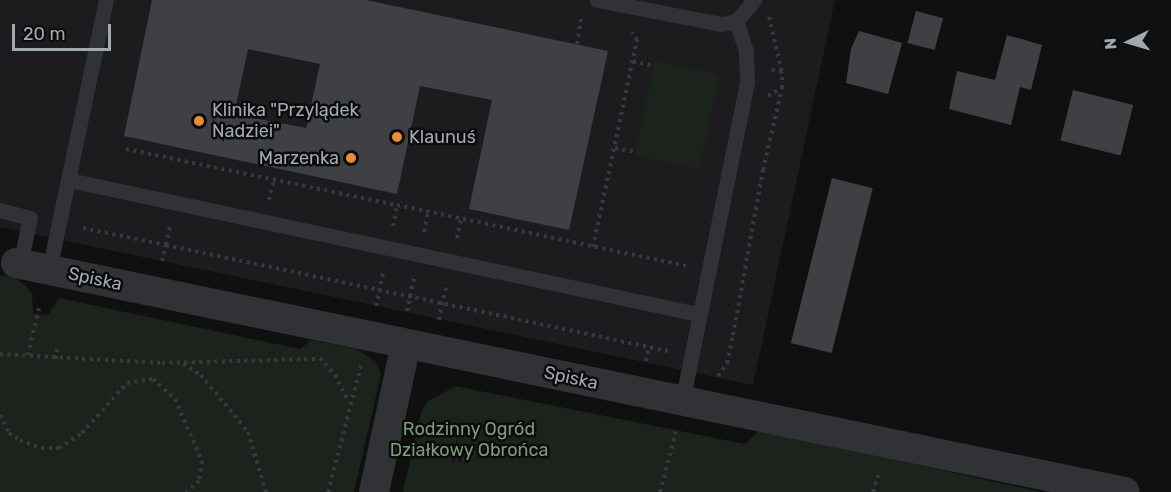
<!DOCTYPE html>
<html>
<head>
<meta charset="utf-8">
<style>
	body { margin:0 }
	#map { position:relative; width:1171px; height:492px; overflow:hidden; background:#101011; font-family:Rubik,sans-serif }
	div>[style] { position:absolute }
	.built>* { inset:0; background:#1c1c1e }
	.green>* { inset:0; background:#1c231c; transform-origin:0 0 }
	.building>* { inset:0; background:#3f4044; transform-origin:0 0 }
	.path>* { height:4px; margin-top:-2px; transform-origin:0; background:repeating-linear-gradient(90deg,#37393d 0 3px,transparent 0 7.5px) }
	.lane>* { height:15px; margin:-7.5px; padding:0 7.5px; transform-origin:7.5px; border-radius:7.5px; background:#313236 }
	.street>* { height:30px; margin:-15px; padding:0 15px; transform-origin:15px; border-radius:15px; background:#313236 }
	.dots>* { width:16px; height:16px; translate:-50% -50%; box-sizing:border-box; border:3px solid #0b0b0c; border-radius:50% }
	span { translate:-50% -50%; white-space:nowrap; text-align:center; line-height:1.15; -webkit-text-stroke:5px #0b0b0c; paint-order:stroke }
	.poi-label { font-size:18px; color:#a1a9b1 }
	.left { translate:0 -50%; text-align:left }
	.right { translate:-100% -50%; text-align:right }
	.street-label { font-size:18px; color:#a1a9b1 }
	.park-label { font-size:18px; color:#7c9c79 }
	.north { position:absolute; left:1099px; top:12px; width:60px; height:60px; -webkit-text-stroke:4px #0b0b0c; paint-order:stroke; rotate:265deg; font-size:16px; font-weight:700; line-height:24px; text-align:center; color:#a1a9b1 }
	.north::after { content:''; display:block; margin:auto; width:21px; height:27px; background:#a1a9b1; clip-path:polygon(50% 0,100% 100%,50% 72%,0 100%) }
	.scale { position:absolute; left:12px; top:24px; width:99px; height:27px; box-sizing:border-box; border:3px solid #a1a9b1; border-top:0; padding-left:8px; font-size:18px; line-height:21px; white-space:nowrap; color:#a1a9b1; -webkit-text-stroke:4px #0b0b0c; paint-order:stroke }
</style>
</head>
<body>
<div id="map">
	<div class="built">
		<i style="clip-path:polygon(0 0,835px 0,753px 385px,0 227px)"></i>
	</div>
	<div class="green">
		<i style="left:655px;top:61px;width:66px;height:97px;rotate:12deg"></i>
		<i style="clip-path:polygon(0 275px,14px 277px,26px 286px,32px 293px,33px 313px,48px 315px,59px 298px,300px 349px,312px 340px,356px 349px,376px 362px,381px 374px,354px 492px,0 492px)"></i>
		<i style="clip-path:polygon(455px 386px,745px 444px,760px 430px,1041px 492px,403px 492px,421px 413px,427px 402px)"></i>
	</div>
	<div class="building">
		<i style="clip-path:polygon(evenodd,152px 0,366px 0,608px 51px,569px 230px,469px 209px,492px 100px,420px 86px,397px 194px,124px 136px,152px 0,248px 49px,320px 64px,306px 128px,234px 114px,248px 49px)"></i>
		<i style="left:916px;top:11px;width:28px;height:33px;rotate:15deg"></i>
		<i style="clip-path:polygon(859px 31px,902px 43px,888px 94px,846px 83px,851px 49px)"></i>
		<i style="clip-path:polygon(1007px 35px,1042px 45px,1031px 90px,1020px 87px,1011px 125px,949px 109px,957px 71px,995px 80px)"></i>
		<i style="left:1073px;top:90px;width:62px;height:52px;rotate:14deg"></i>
		<i style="left:832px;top:178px;width:42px;height:170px;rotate:14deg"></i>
	</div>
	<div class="path">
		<i style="left:769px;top:17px;width:57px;rotate:76.7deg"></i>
		<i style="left:577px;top:44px;width:26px;rotate:-81deg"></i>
		<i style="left:633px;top:61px;width:22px;rotate:13deg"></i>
		<i style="left:768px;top:96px;width:16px;rotate:-30deg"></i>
		<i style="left:782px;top:88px;width:16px;rotate:-90deg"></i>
		<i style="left:782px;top:72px;width:11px;rotate:-170deg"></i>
		<i style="left:615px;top:148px;width:21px;rotate:11deg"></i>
		<i style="left:126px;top:149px;width:277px;rotate:11.7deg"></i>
		<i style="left:269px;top:200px;width:22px;rotate:-77deg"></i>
		<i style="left:393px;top:226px;width:21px;rotate:-79deg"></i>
		<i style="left:397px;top:205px;width:295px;rotate:11.9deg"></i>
		<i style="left:83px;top:228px;width:85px;rotate:11.6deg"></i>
		<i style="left:166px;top:245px;width:19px;rotate:-78deg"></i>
		<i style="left:424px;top:232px;width:20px;rotate:-79deg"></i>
		<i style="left:457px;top:238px;width:19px;rotate:-78deg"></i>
		<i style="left:593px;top:247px;width:212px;rotate:-78deg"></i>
		<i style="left:637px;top:40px;width:9px;rotate:-122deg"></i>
		<i style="left:162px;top:261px;width:16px;rotate:-76deg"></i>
		<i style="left:166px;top:245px;width:513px;rotate:11.92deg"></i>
		<i style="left:376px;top:306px;width:35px;rotate:-78deg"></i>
		<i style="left:407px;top:311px;width:35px;rotate:-78deg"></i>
		<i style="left:439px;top:320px;width:38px;rotate:-78deg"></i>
		<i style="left:0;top:354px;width:162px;rotate:3.2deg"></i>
		<i style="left:162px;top:363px;width:155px;rotate:-1.5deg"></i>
		<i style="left:28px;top:355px;width:48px;rotate:-76.8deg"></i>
		<i style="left:320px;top:358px;width:23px;rotate:49deg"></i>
		<i style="left:335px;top:375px;width:30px;rotate:63deg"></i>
		<i style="left:56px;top:359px;width:10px;rotate:-84deg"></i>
		<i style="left:646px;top:361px;width:14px;rotate:-78deg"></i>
		<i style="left:183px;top:364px;width:21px;rotate:31deg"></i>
		<i style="left:201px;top:375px;width:74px;rotate:50.5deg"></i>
		<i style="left:248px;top:432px;width:63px;rotate:73.3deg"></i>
		<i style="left:718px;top:376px;width:16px;rotate:-55deg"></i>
		<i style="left:727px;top:363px;width:29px;rotate:-78deg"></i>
		<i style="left:733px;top:335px;width:168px;rotate:-79.7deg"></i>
		<i style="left:763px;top:170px;width:84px;rotate:-77deg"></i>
		<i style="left:0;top:415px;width:20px;rotate:63deg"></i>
		<i style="left:9px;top:433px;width:13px;rotate:32deg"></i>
		<i style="left:20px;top:440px;width:22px;rotate:21deg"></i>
		<i style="left:41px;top:448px;width:18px"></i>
		<i style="left:59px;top:448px;width:27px;rotate:-33deg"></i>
		<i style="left:82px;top:433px;width:67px;rotate:-48deg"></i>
		<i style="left:127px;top:383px;width:26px;rotate:-9deg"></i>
		<i style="left:153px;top:379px;width:30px;rotate:42deg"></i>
		<i style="left:175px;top:399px;width:68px;rotate:66.5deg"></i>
		<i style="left:202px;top:461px;width:20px;rotate:99deg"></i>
		<i style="left:199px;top:481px;width:17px;rotate:140deg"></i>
		<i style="left:328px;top:492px;width:131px;rotate:-75.4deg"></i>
		<i style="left:660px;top:492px;width:62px;rotate:-75.1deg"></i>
		<i style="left:873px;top:492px;width:21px;rotate:-73deg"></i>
	</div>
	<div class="lane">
		<i style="left:597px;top:0;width:127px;rotate:10.9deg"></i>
		<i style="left:722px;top:24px;width:14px;rotate:-12deg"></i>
		<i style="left:736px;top:21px;width:28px;rotate:-49deg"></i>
		<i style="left:69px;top:180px;width:643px;rotate:12.03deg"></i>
		<i style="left:0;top:210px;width:31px;rotate:15deg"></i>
		<i style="left:30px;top:218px;width:47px;rotate:102.3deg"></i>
		<i style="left:49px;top:270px;width:276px;rotate:-78.1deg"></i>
		<i style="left:682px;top:402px;width:327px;rotate:-78.5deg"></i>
		<i style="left:747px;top:82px;width:31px;rotate:-92deg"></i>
		<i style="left:746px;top:51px;width:32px;rotate:-108deg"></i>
	</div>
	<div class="street">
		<i style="left:16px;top:263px;width:1132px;rotate:11.67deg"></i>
		<i style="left:374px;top:492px;width:151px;rotate:-77.8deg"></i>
	</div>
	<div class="dots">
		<i style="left:199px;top:121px;background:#e88d31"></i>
		<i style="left:397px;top:137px;background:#e88d31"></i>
		<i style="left:351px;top:158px;background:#e88d31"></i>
	</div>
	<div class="poi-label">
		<span class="left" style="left:212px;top:121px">Klinika "Przylądek<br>Nadziei"</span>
		<span class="left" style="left:409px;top:137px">Klaunuś</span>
		<span class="right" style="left:339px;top:158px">Marzenka</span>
	</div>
	<div class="street-label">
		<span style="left:95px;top:279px;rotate:12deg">Spiska</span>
		<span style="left:571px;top:378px;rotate:12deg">Spiska</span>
	</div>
	<div class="park-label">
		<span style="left:469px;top:440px">Rodzinny Ogród<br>Działkowy Obrońca</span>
	</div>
	<div class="north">N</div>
	<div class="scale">20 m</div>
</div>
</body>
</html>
